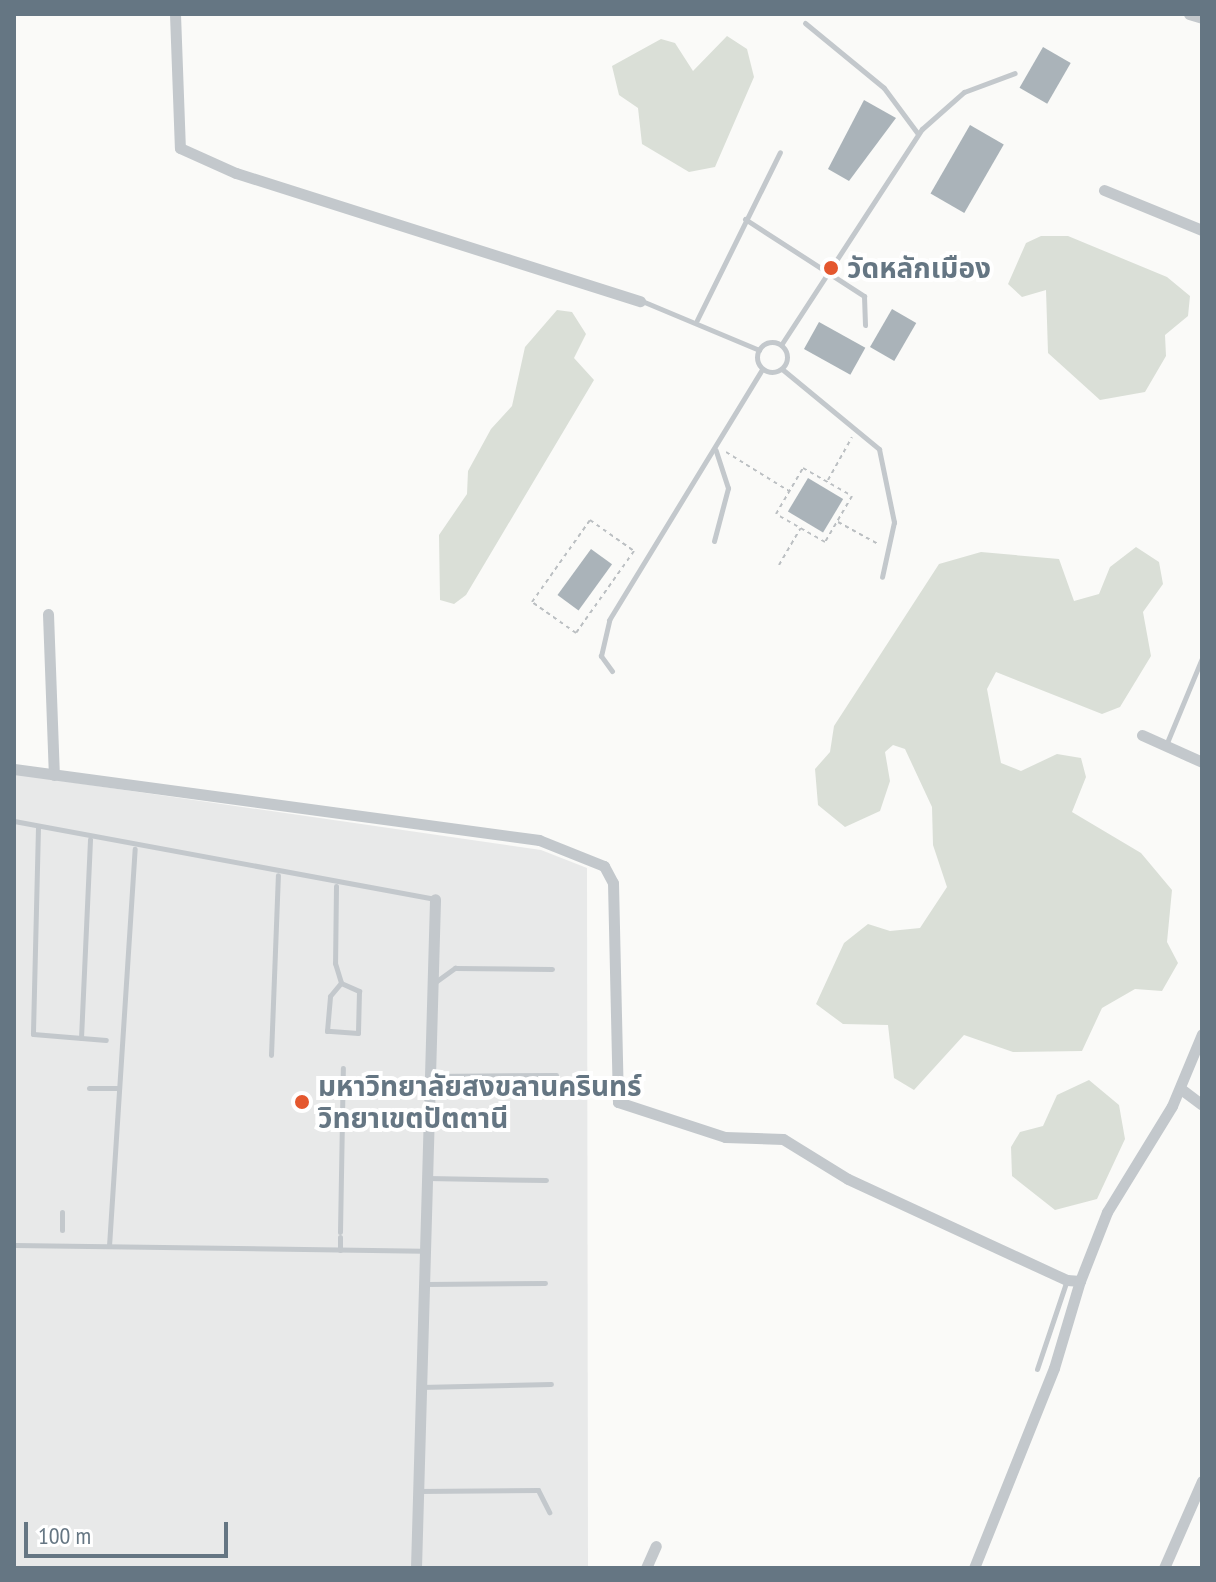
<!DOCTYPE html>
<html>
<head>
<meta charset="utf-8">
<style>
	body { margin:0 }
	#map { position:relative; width:1216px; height:1582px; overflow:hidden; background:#fafaf8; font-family:"PT Sans Narrow","Noto Sans Thai",sans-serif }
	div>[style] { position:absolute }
	.built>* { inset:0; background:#e8e9e9 }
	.green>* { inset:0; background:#dadfd7 }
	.building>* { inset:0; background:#aab3b9; transform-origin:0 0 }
	.path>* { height:2px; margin-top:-1px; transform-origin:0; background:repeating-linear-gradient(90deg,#bbbfc2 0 4px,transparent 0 8px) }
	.lane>* { height:5px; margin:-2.5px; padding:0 2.5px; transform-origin:2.5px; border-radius:2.5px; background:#c3c8cc }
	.lane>.ring { margin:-2.5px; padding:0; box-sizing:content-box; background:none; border:5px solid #c3c8cc; border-radius:50% }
	.street>* { height:11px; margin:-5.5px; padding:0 5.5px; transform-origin:5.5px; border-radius:5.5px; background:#c3c8cc }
	.dots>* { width:22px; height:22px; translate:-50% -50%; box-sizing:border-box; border:4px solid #fff; border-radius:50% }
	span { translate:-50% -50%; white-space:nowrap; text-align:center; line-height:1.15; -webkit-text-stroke:8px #fff; paint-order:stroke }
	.poi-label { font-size:28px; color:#657683; font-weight:700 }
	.left { translate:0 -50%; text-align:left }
	.frame { position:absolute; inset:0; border:16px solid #657683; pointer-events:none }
	.scale { position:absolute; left:24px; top:1522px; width:204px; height:36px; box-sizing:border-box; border:4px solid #657683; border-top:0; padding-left:10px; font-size:24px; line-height:28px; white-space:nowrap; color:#657683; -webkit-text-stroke:6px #fff; paint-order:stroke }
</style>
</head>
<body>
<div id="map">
	<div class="built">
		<i style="clip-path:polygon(14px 774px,541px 850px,587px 868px,588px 1568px,14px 1568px)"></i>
	</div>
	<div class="green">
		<i style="clip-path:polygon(727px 36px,747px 49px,754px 77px,715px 167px,689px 172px,642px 144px,638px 108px,619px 95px,612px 66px,661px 39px,675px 43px,693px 71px)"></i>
		<i style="clip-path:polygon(1041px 236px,1068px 236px,1167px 277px,1190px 296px,1188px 316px,1165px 335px,1166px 356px,1145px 392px,1100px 400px,1048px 353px,1046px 290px,1022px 297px,1008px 284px,1026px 243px)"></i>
		<i style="clip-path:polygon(557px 310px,572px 312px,586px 334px,574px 358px,594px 380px,466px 595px,454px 604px,440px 600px,439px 535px,467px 494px,468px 471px,491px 429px,512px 406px,525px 347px)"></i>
		<i style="clip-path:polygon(1136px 547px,1159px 562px,1163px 584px,1143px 612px,1151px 656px,1120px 707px,1102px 714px,996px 672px,987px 689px,1001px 763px,1021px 771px,1057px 754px,1081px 758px,1086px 777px,1072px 812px,1141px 853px,1172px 890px,1167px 942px,1178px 963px,1162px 991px,1135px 989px,1102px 1008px,1082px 1051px,1013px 1052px,964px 1035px,914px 1090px,894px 1078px,888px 1025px,843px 1024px,816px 1004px,844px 943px,868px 924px,890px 931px,920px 928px,947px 887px,933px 845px,932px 807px,905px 749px,893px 745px,885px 752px,890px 781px,880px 811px,845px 827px,818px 805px,815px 769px,830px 752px,834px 726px,939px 564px,981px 552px,1059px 559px,1074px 601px,1099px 594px,1110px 567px)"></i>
		<i style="clip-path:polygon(1089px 1080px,1119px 1105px,1125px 1139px,1097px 1199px,1055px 1210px,1012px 1176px,1011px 1147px,1020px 1132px,1043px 1126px,1057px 1095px)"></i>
	</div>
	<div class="building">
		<i style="left:1043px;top:47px;width:32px;height:47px;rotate:30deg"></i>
		<i style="clip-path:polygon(864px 100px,896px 118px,849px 181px,828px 169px)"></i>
		<i style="left:970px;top:125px;width:39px;height:79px;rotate:30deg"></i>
		<i style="left:892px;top:309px;width:28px;height:44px;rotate:30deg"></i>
		<i style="left:819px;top:322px;width:53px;height:31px;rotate:29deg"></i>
		<i style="left:808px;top:478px;width:41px;height:39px;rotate:31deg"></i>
		<i style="left:591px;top:549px;width:26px;height:57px;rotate:36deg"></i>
	</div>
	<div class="path">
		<i style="left:726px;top:452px;width:74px;rotate:31.8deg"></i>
		<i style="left:803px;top:468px;width:56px;rotate:29.7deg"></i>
		<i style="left:852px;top:496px;width:53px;rotate:120.4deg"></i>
		<i style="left:825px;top:542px;width:56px;rotate:-150.3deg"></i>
		<i style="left:776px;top:514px;width:53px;rotate:-59.6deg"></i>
		<i style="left:828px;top:480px;width:49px;rotate:-60.8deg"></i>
		<i style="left:590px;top:520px;width:54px;rotate:35.2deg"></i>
		<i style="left:634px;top:551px;width:100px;rotate:125.3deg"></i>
		<i style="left:576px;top:633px;width:54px;rotate:-144.8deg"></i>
		<i style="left:532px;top:602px;width:100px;rotate:-54.7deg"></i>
		<i style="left:838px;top:522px;width:46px;rotate:28.8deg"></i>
		<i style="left:779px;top:565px;width:42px;rotate:-59.7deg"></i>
	</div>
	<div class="lane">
		<i style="left:805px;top:23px;width:102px;rotate:39.4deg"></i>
		<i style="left:884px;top:88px;width:57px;rotate:53.5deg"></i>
		<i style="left:745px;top:219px;width:142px;rotate:32.9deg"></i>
		<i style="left:864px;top:296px;width:29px;rotate:88deg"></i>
		<i style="left:642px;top:301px;width:127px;rotate:22.7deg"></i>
		<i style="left:697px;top:320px;width:187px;rotate:-63.7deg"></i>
		<i class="ring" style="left:757px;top:342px;width:25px;height:25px"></i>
		<i style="left:781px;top:345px;width:258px;rotate:-56.9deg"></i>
		<i style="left:922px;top:129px;width:56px;rotate:-41.4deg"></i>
		<i style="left:964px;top:92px;width:54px;rotate:-20.4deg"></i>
		<i style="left:782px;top:369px;width:126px;rotate:39.5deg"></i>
		<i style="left:879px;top:449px;width:75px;rotate:78.4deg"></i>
		<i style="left:894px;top:522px;width:56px;rotate:102.3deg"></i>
		<i style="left:714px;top:541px;width:55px;rotate:-75.2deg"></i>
		<i style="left:728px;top:488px;width:40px;rotate:-108deg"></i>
		<i style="left:612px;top:671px;width:19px;rotate:-126deg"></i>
		<i style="left:601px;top:656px;width:37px;rotate:-77deg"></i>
		<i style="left:609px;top:620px;width:294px;rotate:-58.6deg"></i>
		<i style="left:1166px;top:745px;width:94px;rotate:-67.5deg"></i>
		<i style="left:14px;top:821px;width:427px;rotate:10.5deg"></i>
		<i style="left:38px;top:827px;width:207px;rotate:91.4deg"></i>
		<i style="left:33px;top:1034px;width:73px;rotate:4.7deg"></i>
		<i style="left:336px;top:886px;width:77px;rotate:90.7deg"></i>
		<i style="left:335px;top:963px;width:21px;rotate:73deg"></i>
		<i style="left:341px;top:983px;width:20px;rotate:24deg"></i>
		<i style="left:359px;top:991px;width:42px;rotate:91.4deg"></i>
		<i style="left:358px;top:1033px;width:31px;rotate:-176deg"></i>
		<i style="left:327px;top:1031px;width:35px;rotate:-85deg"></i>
		<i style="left:330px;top:996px;width:17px;rotate:-50deg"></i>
		<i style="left:434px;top:983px;width:26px;rotate:-36deg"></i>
		<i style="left:455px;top:968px;width:97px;rotate:0.6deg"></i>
		<i style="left:81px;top:1038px;width:199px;rotate:-87.4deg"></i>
		<i style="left:271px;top:1055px;width:180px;rotate:-87.8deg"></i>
		<i style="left:431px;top:1076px;width:125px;rotate:-0.5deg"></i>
		<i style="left:89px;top:1088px;width:30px"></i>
		<i style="left:427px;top:1178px;width:119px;rotate:1deg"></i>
		<i style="left:62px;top:1230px;width:18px;rotate:-90deg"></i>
		<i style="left:340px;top:1232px;width:164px;rotate:-89deg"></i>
		<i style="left:14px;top:1245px;width:408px;rotate:0.8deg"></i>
		<i style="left:109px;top:1246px;width:398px;rotate:-86.3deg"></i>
		<i style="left:340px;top:1250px;width:13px;rotate:-90deg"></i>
		<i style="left:426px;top:1284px;width:119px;rotate:-0.5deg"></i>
		<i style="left:1037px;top:1369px;width:94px;rotate:-71.4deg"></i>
		<i style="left:420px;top:1387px;width:131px;rotate:-1.3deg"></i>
		<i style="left:418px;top:1491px;width:120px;rotate:-0.5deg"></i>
		<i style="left:538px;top:1490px;width:25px;rotate:63deg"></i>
	</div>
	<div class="street">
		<i style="left:175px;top:14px;width:134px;rotate:87.9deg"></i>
		<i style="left:180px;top:148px;width:61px;rotate:24.1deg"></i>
		<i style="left:236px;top:173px;width:424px;rotate:17.6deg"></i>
		<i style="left:1189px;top:14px;width:14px;rotate:17deg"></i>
		<i style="left:1104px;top:190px;width:106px;rotate:22.2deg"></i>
		<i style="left:48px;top:614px;width:161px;rotate:87.9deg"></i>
		<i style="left:1142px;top:735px;width:66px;rotate:24.2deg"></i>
		<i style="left:14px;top:769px;width:530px;rotate:7.7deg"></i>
		<i style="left:539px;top:840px;width:70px;rotate:21.8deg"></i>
		<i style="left:604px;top:866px;width:19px;rotate:62deg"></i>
		<i style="left:613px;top:883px;width:219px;rotate:88.7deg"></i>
		<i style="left:618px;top:1102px;width:113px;rotate:18.1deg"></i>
		<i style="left:725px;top:1137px;width:58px;rotate:2deg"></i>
		<i style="left:783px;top:1139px;width:76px;rotate:31.6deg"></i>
		<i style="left:848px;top:1179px;width:241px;rotate:24.8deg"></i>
		<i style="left:1067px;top:1280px;width:13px;rotate:4deg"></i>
		<i style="left:1080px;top:1281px;width:74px;rotate:-68.6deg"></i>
		<i style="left:1107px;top:1212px;width:124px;rotate:-58.5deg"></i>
		<i style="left:1172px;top:1106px;width:78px;rotate:-67.4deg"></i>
		<i style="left:1181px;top:1089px;width:26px;rotate:37deg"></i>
		<i style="left:416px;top:1568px;width:669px;rotate:-88.37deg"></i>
		<i style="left:646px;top:1568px;width:24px;rotate:-66deg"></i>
		<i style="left:974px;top:1568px;width:215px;rotate:-68.2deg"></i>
		<i style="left:1054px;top:1368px;width:91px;rotate:-73.4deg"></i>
		<i style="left:1164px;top:1568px;width:95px;rotate:-66.4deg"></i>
	</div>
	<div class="dots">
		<i style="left:831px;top:268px;background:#e4572e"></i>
		<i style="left:302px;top:1102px;background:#e4572e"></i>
	</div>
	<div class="poi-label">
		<span class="left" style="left:847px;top:268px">วัดหลักเมือง</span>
		<span class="left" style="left:318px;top:1102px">มหาวิทยาลัยสงขลานครินทร์<br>วิทยาเขตปัตตานี</span>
	</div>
	<div class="frame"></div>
	<div class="scale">100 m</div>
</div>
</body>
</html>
